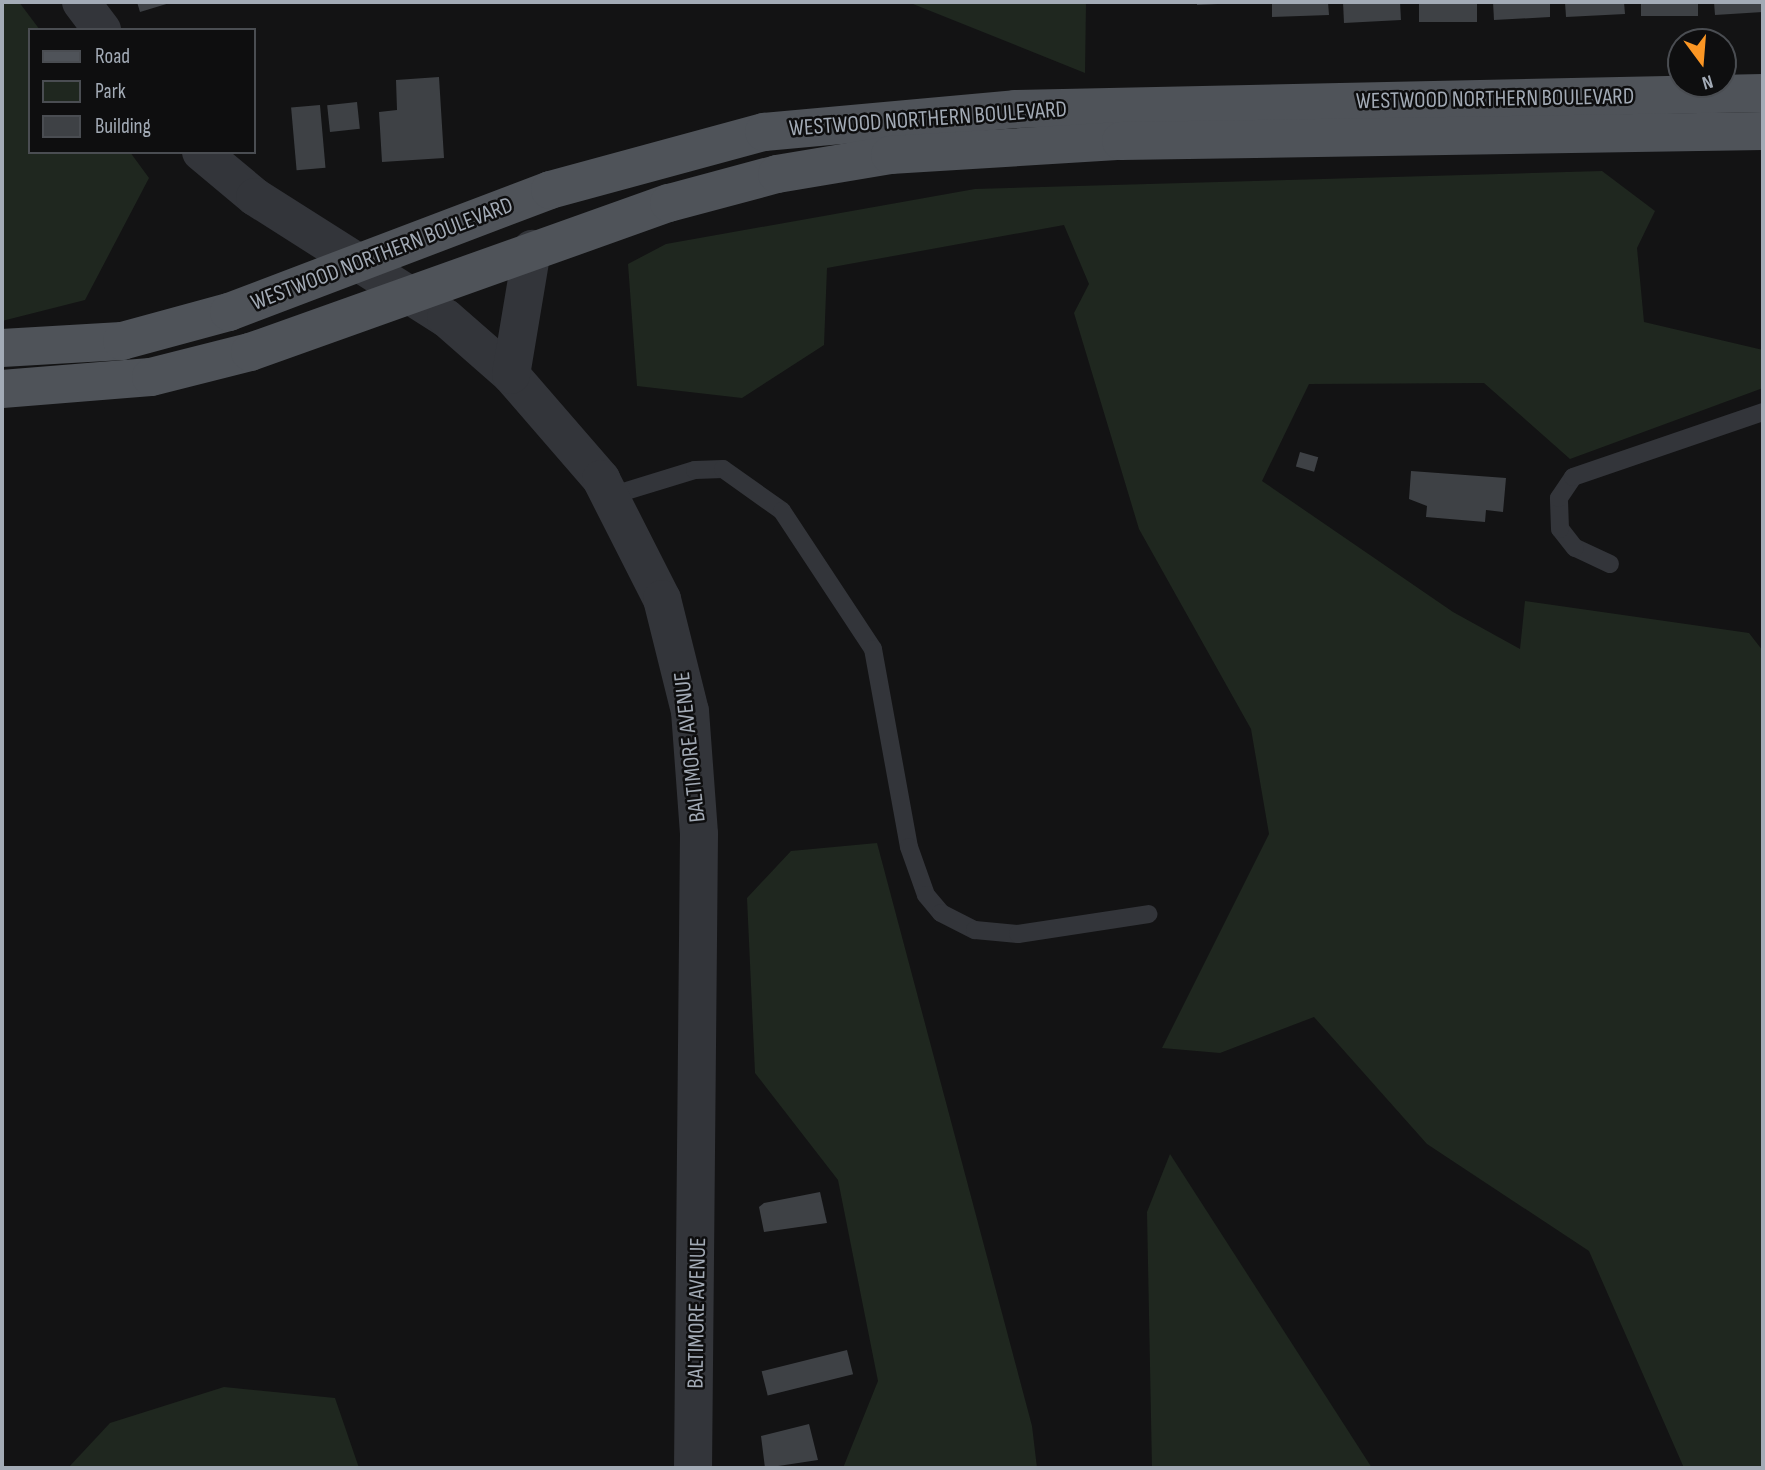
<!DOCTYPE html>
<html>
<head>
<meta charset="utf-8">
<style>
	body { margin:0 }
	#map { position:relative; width:1765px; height:1470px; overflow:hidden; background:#131314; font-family:"Sofia Sans Condensed",sans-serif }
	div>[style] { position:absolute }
	.green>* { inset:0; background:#1f271f }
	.building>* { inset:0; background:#3e4145; transform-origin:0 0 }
	.service>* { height:18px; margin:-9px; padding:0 9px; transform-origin:9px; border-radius:9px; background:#33353a }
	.tertiary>* { height:38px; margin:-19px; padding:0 19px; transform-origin:19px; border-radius:19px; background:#33353a }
	.primary>* { height:38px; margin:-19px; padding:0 19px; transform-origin:19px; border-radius:19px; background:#4f5359 }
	span { translate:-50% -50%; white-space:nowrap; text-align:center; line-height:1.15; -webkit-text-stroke:5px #0e0e0f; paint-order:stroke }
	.street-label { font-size:23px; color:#a3abb6 }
	.frame { position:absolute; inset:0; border:4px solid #a3abb6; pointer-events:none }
	.legend { position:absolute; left:28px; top:28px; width:228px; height:126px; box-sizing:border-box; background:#0e0e0f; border:2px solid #4a4d52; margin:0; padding:9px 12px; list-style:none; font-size:21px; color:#a3abb6 }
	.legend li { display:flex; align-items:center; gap:14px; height:35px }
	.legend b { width:35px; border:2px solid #4a4d52 }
	.north { position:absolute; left:1667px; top:28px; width:70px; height:70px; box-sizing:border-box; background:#0e0e0f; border:2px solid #4a4d52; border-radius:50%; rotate:164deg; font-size:19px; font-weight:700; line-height:28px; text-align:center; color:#a3abb6 }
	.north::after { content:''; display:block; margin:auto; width:24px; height:32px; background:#fb9624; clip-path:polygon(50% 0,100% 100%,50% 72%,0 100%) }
</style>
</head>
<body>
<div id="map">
	<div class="green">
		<i style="clip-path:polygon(2px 2px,19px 2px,40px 30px,30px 30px,30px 152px,130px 152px,149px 178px,85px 300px,2px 321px)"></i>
		<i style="clip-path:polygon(908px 2px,1086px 2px,1085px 73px)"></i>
		<i style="clip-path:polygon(1602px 171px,1655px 211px,1637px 248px,1644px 322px,1763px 350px,1763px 388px,1570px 459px,1484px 383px,1309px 384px,1262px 481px,1453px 612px,1520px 649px,1525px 601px,1749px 633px,1763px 651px,1763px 1468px,1684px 1468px,1589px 1251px,1427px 1144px,1314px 1017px,1220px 1053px,1162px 1048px,1269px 834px,1251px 729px,1139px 529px,1074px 313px,1089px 284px,1064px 225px,827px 268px,824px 345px,742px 398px,637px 386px,628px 264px,666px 244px,975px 189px)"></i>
		<i style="clip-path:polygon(877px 843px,1032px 1426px,1037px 1468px,843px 1468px,878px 1381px,838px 1180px,755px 1073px,747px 898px,791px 851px)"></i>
		<i style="clip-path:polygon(1170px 1154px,1372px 1468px,1152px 1468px,1147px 1212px)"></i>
		<i style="clip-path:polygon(224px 1387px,335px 1398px,359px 1468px,68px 1468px,110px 1423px)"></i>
	</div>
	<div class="building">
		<i style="clip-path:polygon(137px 2px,173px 2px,140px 12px)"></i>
		<i style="clip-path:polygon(1197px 2px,1218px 2px,1218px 4px,1197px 5px)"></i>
		<i style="clip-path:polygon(1272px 2px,1328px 2px,1329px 15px,1272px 17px)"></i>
		<i style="clip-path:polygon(1343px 2px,1400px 2px,1401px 20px,1344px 23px)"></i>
		<i style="left:1419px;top:2px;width:58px;height:20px"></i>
		<i style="clip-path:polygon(1493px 2px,1550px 2px,1550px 17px,1494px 20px)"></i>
		<i style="clip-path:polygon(1565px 2px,1624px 2px,1625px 14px,1566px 17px)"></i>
		<i style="left:1641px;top:2px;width:57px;height:14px"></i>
		<i style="clip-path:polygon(1714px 2px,1763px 2px,1763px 12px,1715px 15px)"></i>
		<i style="clip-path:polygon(439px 77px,444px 158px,382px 162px,379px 112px,397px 110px,396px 80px)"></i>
		<i style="left:357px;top:102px;width:27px;height:30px;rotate:84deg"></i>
		<i style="left:320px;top:105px;width:63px;height:29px;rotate:85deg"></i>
		<i style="left:1300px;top:452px;width:19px;height:15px;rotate:16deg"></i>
		<i style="clip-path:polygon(1411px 471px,1506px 478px,1503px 512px,1486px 510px,1485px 522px,1426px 517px,1427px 506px,1409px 499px)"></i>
		<i style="clip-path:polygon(820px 1192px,827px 1223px,764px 1232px,759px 1207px,764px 1203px)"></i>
		<i style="left:847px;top:1350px;width:25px;height:88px;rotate:76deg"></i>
		<i style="clip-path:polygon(809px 1424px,818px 1460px,765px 1468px,761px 1436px)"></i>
	</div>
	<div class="service">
		<i style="left:610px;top:496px;width:89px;rotate:-17deg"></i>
		<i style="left:695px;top:470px;width:28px;rotate:-2deg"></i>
		<i style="left:723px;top:469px;width:72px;rotate:35.4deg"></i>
		<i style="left:782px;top:511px;width:165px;rotate:56.6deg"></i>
		<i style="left:873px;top:649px;width:201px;rotate:79.7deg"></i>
		<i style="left:909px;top:847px;width:51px;rotate:70.5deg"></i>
		<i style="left:926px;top:895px;width:23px;rotate:50deg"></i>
		<i style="left:941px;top:913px;width:38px;rotate:27deg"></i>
		<i style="left:975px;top:930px;width:43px;rotate:5.3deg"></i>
		<i style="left:1018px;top:934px;width:132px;rotate:-8.7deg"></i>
		<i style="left:1610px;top:564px;width:38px;rotate:-155deg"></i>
		<i style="left:1575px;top:548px;width:24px;rotate:-128deg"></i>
		<i style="left:1560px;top:529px;width:31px;rotate:-92deg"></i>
		<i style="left:1559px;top:498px;width:25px;rotate:-56deg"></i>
		<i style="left:1573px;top:477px;width:201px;rotate:-18.9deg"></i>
	</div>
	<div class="tertiary">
		<i style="left:81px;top:2px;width:35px;rotate:53deg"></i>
		<i style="left:201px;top:152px;width:70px;rotate:39.8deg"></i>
		<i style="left:255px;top:197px;width:226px;rotate:32.4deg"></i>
		<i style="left:446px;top:318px;width:86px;rotate:41.2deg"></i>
		<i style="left:511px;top:375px;width:138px;rotate:49.1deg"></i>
		<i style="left:601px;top:479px;width:135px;rotate:63.1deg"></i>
		<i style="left:662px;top:599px;width:115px;rotate:76deg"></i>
		<i style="left:690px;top:711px;width:123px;rotate:85.8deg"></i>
		<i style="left:699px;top:834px;width:634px;rotate:90.54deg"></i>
		<i style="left:511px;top:375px;width:128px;rotate:-80.5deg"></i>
	</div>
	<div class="primary">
		<i style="left:2px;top:348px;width:120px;rotate:-3.3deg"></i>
		<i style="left:122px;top:341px;width:111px;rotate:-15.2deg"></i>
		<i style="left:229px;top:312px;width:343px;rotate:-20.8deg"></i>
		<i style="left:550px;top:190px;width:222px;rotate:-15.2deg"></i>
		<i style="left:764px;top:132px;width:252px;rotate:-5.2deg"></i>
		<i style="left:1015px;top:109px;width:748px;rotate:-1.23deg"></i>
		<i style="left:2px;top:389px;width:149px;rotate:-4.6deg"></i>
		<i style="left:151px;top:377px;width:102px;rotate:-14.2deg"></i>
		<i style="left:250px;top:352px;width:445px;rotate:-19.6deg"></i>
		<i style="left:669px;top:203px;width:112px;rotate:-15deg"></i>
		<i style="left:777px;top:174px;width:115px;rotate:-9.5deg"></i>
		<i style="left:890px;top:155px;width:231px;rotate:-3.5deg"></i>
		<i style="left:1121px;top:141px;width:642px;rotate:-0.89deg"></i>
	</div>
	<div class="street-label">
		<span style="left:1495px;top:99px;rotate:-1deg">WESTWOOD NORTHERN BOULEVARD</span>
		<span style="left:928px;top:119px;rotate:-4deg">WESTWOOD NORTHERN BOULEVARD</span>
		<span style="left:382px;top:254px;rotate:-21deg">WESTWOOD NORTHERN BOULEVARD</span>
		<span style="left:690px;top:747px;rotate:-96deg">BALTIMORE AVENUE</span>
		<span style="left:697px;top:1313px;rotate:-89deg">BALTIMORE AVENUE</span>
	</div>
	<div class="frame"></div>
	<ul class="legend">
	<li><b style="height:9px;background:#4f5359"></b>Road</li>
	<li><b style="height:19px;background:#1f271f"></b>Park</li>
	<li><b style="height:19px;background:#3e4145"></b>Building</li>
	</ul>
	<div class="north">N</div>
</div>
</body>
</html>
